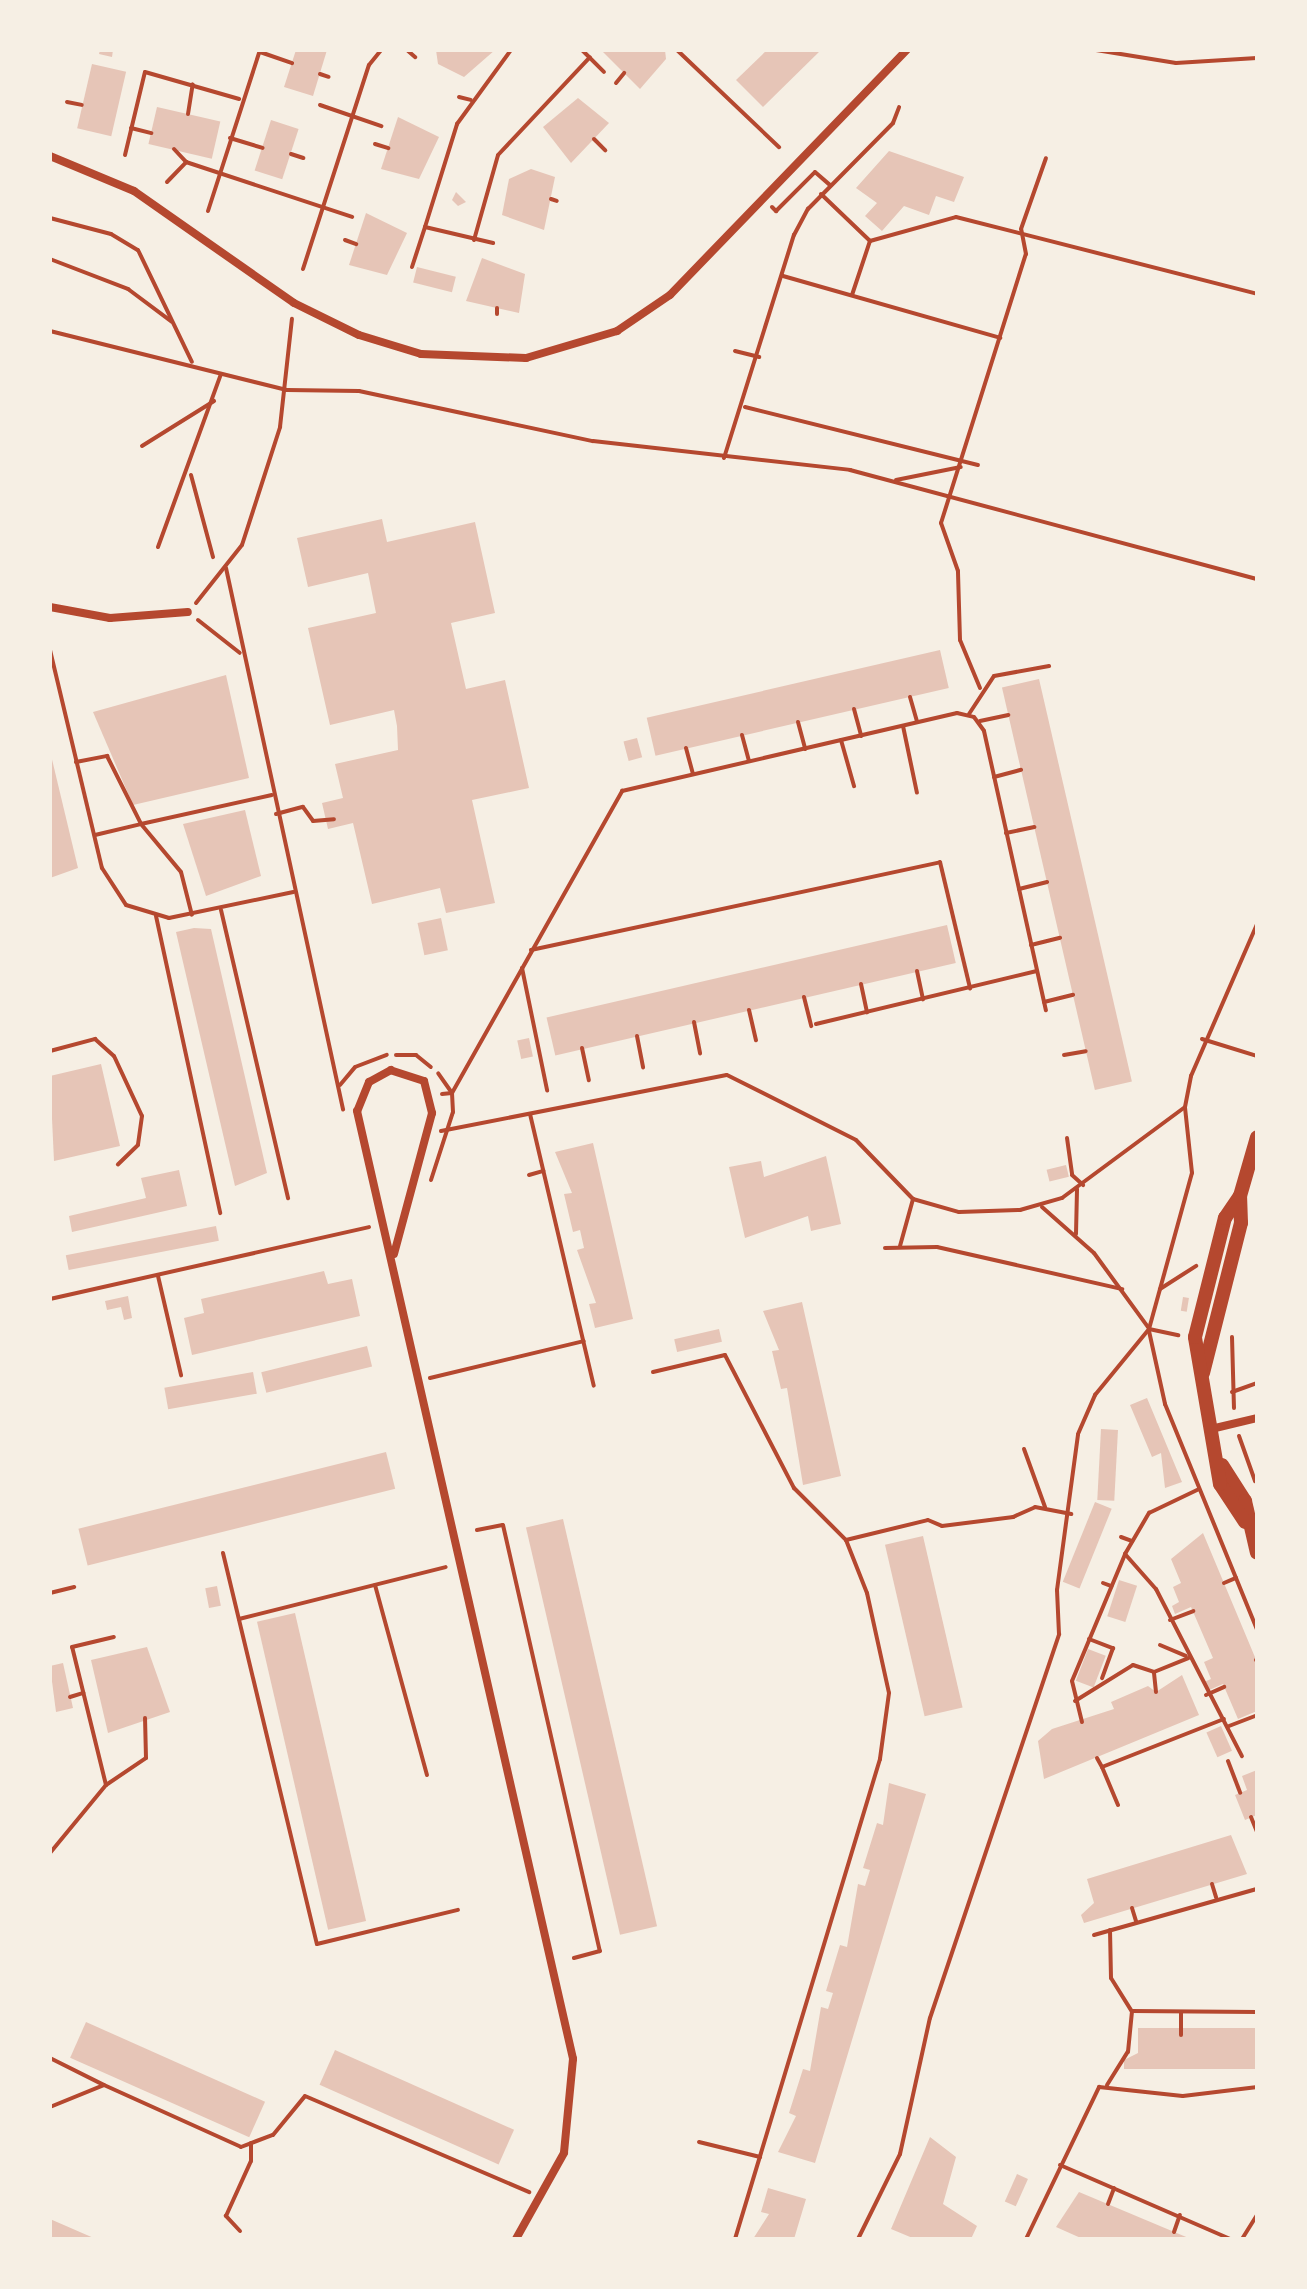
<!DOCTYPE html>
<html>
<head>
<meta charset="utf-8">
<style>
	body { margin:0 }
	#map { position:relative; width:1307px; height:2289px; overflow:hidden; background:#f6efe4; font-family:"Exo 2",sans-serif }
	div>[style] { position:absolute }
	.building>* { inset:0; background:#e6c5b7; transform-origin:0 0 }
	.path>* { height:4px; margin:-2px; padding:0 2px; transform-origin:2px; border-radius:2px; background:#b5482f }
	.minor>* { height:8px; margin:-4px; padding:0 4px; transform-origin:4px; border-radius:4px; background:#b5482f }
	.tertiary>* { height:14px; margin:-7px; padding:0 7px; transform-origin:7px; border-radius:7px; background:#b5482f }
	span { translate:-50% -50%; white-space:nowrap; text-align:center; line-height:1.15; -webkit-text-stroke:8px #f6efe4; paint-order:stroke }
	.frame { position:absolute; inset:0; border:52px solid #f6efe4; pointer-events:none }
</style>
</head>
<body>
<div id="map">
	<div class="building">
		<i style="clip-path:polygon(100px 50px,113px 50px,112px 57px,99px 54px)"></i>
		<i style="clip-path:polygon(296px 50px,327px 50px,313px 96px,284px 87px)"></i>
		<i style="clip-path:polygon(436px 50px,495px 50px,464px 77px,438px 64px)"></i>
		<i style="clip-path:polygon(601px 50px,665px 50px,666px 59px,640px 89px)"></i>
		<i style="clip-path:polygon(767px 50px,821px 50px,763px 107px,736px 80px)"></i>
		<i style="left:92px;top:64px;width:35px;height:66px;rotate:13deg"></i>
		<i style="clip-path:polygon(578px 98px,609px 123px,571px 163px,543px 127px)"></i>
		<i style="left:157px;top:107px;width:65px;height:38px;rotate:13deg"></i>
		<i style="clip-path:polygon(398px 117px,439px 137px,419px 179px,381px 169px)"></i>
		<i style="left:271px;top:120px;width:29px;height:53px;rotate:18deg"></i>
		<i style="clip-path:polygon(889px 151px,964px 177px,954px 202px,936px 196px,929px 215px,904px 206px,882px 231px,865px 216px,877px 203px,856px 188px)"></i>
		<i style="clip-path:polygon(531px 169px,555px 177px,544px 230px,502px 215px,509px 179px)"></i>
		<i style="clip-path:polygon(456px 192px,466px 202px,458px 206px,452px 200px)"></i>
		<i style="clip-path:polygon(366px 213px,407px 233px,387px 275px,349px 265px)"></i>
		<i style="clip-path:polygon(482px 258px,525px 274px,519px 313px,466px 301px)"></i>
		<i style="left:417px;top:267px;width:40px;height:16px;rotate:14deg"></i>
		<i style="clip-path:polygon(382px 519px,387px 542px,475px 522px,495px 613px,451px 623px,466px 689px,505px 680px,529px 788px,472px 800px,495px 903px,446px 913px,440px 888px,372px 904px,353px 823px,328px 829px,322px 803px,343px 798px,335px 764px,398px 750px,397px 726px,394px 710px,330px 725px,308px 628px,376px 613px,368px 573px,308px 587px,297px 538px)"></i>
		<i style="left:940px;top:650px;width:39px;height:301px;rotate:77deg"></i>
		<i style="clip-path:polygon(226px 675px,249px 778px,133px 805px,93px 712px)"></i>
		<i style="left:1039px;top:679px;width:413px;height:38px;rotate:77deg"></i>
		<i style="left:637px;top:738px;width:20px;height:14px;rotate:75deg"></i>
		<i style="clip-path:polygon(50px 751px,78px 868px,50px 878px)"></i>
		<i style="clip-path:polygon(245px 810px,261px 876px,206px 896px,183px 824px)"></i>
		<i style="left:441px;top:918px;width:33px;height:24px;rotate:78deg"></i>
		<i style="left:947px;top:925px;width:39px;height:411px;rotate:77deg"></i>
		<i style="clip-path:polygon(194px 928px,211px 929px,267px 1173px,235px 1186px,176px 932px)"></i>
		<i style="left:529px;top:1038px;width:19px;height:12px;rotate:78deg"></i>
		<i style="clip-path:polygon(101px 1064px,120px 1146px,54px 1161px,50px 1076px)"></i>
		<i style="clip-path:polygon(593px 1143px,633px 1319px,595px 1328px,589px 1304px,596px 1303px,577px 1250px,584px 1248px,580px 1230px,573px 1232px,564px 1194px,572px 1193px,555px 1152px)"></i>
		<i style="clip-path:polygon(826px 1156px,841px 1224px,811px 1231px,808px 1216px,745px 1238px,729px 1167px,761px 1161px,764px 1177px)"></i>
		<i style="left:1066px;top:1165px;width:12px;height:20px;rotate:76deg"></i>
		<i style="clip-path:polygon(179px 1170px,187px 1206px,72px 1232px,69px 1216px,146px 1198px,141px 1178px)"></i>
		<i style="left:216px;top:1226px;width:15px;height:153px;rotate:79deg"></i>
		<i style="clip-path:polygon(324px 1271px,328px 1284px,352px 1279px,360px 1316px,192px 1355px,184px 1318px,204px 1313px,201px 1299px)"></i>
		<i style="clip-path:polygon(128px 1296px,132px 1318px,124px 1320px,121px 1307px,107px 1310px,105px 1301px)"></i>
		<i style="left:1183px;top:1297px;width:6px;height:14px;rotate:9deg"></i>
		<i style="clip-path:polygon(802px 1302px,841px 1476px,803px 1485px,787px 1388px,781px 1389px,772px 1351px,779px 1350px,763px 1311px)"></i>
		<i style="left:719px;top:1329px;width:13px;height:46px;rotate:77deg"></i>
		<i style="left:367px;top:1346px;width:21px;height:109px;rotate:76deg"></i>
		<i style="left:253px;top:1372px;width:22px;height:90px;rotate:80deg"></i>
		<i style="clip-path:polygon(1147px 1398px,1182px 1482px,1165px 1488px,1161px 1453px,1152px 1457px,1130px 1405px)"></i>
		<i style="left:1101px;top:1429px;width:17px;height:71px;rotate:3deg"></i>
		<i style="left:386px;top:1452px;width:38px;height:317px;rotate:76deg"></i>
		<i style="left:1095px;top:1502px;width:18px;height:86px;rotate:22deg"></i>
		<i style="left:563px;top:1519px;width:418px;height:38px;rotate:77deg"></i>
		<i style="clip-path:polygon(1203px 1533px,1257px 1662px,1257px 1711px,1238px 1719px,1223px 1684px,1207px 1691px,1204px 1682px,1211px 1679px,1204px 1662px,1213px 1658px,1191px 1607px,1175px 1614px,1172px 1606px,1179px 1602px,1173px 1587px,1181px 1583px,1171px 1559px)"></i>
		<i style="left:923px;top:1536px;width:176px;height:39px;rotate:77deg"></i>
		<i style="left:1119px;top:1580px;width:19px;height:38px;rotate:18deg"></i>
		<i style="left:217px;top:1586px;width:20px;height:12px;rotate:79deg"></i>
		<i style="left:295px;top:1613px;width:316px;height:39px;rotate:77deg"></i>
		<i style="clip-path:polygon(147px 1647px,170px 1712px,108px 1733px,91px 1660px)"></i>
		<i style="left:1088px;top:1649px;width:19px;height:34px;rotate:21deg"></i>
		<i style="clip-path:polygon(63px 1663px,73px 1708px,56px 1712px,50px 1666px)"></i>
		<i style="clip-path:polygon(1182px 1675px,1199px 1715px,1044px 1779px,1038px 1741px,1052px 1729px,1114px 1709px,1111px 1702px,1148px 1686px,1156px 1692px)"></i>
		<i style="left:1221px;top:1726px;width:27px;height:16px;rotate:66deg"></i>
		<i style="clip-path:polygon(1257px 1770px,1257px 1815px,1245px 1820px,1235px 1795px,1247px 1790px,1242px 1776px)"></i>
		<i style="clip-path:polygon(889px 1783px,926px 1794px,815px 2163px,778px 2152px,796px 2116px,789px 2113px,803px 2069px,810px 2071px,821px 2007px,828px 2009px,833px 1993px,826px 1991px,840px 1945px,847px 1947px,858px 1884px,865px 1886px,870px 1870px,863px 1868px,877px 1823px,883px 1825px)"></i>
		<i style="clip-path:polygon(1231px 1835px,1247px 1874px,1084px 1923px,1081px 1915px,1094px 1903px,1087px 1879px)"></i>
		<i style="left:86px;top:2022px;width:196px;height:39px;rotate:24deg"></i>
		<i style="clip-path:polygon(1138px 2028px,1257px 2028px,1257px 2069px,1124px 2069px,1124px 2060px,1138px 2053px)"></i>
		<i style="left:335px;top:2050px;width:196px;height:38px;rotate:24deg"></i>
		<i style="clip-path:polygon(930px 2137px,956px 2157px,943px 2204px,977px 2226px,971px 2239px,915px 2239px,891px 2229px)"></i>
		<i style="left:1017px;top:2174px;width:12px;height:30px;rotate:24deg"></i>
		<i style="clip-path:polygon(768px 2188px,806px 2199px,794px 2239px,753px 2239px,769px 2214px,761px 2212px)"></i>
		<i style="clip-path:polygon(1079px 2192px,1191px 2239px,1083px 2239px,1056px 2227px)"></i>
		<i style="clip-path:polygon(50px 2219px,96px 2239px,50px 2239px)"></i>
	</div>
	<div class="path">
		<i style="left:407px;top:50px;width:11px;rotate:41deg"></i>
		<i style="left:582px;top:50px;width:31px;rotate:45deg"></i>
		<i style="left:677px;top:50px;width:141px;rotate:43.6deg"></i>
		<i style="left:1096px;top:50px;width:81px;rotate:9.2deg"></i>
		<i style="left:1176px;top:63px;width:81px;rotate:-3.5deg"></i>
		<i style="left:260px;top:52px;width:34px;rotate:19deg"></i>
		<i style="left:320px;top:74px;width:9px;rotate:18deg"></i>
		<i style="left:616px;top:83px;width:13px;rotate:-51deg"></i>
		<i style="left:459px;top:97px;width:12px;rotate:14deg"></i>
		<i style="left:67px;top:102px;width:15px;rotate:11deg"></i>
		<i style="left:320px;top:105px;width:65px;rotate:19deg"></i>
		<i style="left:188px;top:114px;width:30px;rotate:-81deg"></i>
		<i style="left:131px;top:128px;width:21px;rotate:14deg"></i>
		<i style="left:230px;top:138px;width:34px;rotate:17deg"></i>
		<i style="left:594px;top:139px;width:16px;rotate:45deg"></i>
		<i style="left:375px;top:144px;width:14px;rotate:17deg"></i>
		<i style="left:174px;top:149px;width:18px;rotate:47deg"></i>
		<i style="left:186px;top:162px;width:175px;rotate:18.3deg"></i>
		<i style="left:291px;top:154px;width:13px;rotate:18deg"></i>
		<i style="left:125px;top:155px;width:85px;rotate:-76.5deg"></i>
		<i style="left:145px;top:72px;width:98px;rotate:16deg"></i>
		<i style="left:167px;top:182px;width:28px;rotate:-46deg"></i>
		<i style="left:821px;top:194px;width:68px;rotate:43.8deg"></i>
		<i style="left:870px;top:241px;width:89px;rotate:-15.6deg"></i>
		<i style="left:956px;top:217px;width:311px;rotate:14.3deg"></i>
		<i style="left:551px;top:199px;width:6px;rotate:18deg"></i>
		<i style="left:772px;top:207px;width:6px;rotate:45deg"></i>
		<i style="left:776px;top:211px;width:55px;rotate:-45deg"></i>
		<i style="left:815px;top:172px;width:20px;rotate:41deg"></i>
		<i style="left:208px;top:211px;width:169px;rotate:-72.1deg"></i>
		<i style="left:50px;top:218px;width:63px;rotate:14.7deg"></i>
		<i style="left:111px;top:234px;width:31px;rotate:31deg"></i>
		<i style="left:138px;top:250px;width:124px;rotate:64.3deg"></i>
		<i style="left:425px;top:227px;width:108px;rotate:-72.7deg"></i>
		<i style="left:457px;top:124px;width:92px;rotate:-53.9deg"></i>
		<i style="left:345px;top:240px;width:12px;rotate:20deg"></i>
		<i style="left:474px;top:240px;width:88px;rotate:-74.2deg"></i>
		<i style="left:498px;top:155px;width:134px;rotate:-46.8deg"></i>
		<i style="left:50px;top:259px;width:84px;rotate:21deg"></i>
		<i style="left:128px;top:289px;width:54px;rotate:36.7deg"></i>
		<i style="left:412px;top:267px;width:42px;rotate:-72deg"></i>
		<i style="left:425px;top:227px;width:70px;rotate:13.2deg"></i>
		<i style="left:303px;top:269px;width:214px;rotate:-72.1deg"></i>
		<i style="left:369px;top:65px;width:19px;rotate:-51deg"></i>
		<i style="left:783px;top:276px;width:226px;rotate:15.9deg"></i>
		<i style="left:852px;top:295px;width:57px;rotate:-71.6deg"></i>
		<i style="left:497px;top:314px;width:6px;rotate:-90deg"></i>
		<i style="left:50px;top:331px;width:244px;rotate:14deg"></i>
		<i style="left:287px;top:390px;width:72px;rotate:0.8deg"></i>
		<i style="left:359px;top:391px;width:239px;rotate:12.1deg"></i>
		<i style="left:593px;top:441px;width:259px;rotate:6.4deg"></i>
		<i style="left:850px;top:470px;width:421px;rotate:15deg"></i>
		<i style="left:735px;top:351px;width:25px;rotate:14deg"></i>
		<i style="left:745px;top:407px;width:240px;rotate:14deg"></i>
		<i style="left:142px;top:446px;width:85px;rotate:-32deg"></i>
		<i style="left:724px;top:458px;width:234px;rotate:-72.6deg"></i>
		<i style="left:794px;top:235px;width:30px;rotate:-62deg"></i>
		<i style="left:808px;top:209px;width:121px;rotate:-45.3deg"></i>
		<i style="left:893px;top:123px;width:17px;rotate:-69deg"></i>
		<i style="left:191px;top:475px;width:85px;rotate:75deg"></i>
		<i style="left:896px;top:480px;width:66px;rotate:-11.3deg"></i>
		<i style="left:158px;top:547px;width:184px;rotate:-70deg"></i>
		<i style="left:226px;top:568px;width:554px;rotate:77.8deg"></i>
		<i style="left:196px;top:603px;width:74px;rotate:-51.6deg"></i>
		<i style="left:242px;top:545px;width:124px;rotate:-72.1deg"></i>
		<i style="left:280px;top:427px;width:109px;rotate:-83.7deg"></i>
		<i style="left:198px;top:620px;width:53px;rotate:38.2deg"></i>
		<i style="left:50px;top:650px;width:224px;rotate:76.6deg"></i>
		<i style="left:102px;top:868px;width:44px;rotate:57deg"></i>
		<i style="left:126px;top:905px;width:45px;rotate:16.8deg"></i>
		<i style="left:169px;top:918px;width:127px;rotate:-11.8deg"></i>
		<i style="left:980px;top:688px;width:52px;rotate:-112.6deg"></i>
		<i style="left:960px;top:640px;width:69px;rotate:-91.7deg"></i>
		<i style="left:958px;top:571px;width:51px;rotate:-109.5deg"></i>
		<i style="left:941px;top:523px;width:282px;rotate:-72.5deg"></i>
		<i style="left:1026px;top:254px;width:25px;rotate:-101deg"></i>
		<i style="left:1021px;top:229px;width:75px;rotate:-70.6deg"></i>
		<i style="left:910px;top:697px;width:26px;rotate:74deg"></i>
		<i style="left:854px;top:709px;width:28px;rotate:75deg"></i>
		<i style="left:969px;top:714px;width:45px;rotate:-56.7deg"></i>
		<i style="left:994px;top:676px;width:56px;rotate:-10.3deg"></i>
		<i style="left:980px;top:721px;width:29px;rotate:-12deg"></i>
		<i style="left:798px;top:722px;width:28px;rotate:75deg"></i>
		<i style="left:903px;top:726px;width:68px;rotate:78.2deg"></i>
		<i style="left:742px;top:735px;width:27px;rotate:75deg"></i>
		<i style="left:841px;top:740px;width:48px;rotate:74.2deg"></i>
		<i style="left:686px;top:748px;width:27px;rotate:75deg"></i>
		<i style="left:76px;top:762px;width:32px;rotate:-11deg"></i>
		<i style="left:107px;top:756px;width:76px;rotate:63.4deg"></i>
		<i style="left:141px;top:824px;width:134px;rotate:-12.5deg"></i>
		<i style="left:994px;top:777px;width:28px;rotate:-15deg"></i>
		<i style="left:276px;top:814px;width:28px;rotate:-15deg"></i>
		<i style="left:303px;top:807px;width:17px;rotate:54deg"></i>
		<i style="left:313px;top:821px;width:21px;rotate:-5deg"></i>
		<i style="left:1006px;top:833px;width:29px;rotate:-12deg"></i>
		<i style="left:95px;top:835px;width:47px;rotate:-13.4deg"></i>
		<i style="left:141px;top:824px;width:62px;rotate:50.2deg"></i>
		<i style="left:181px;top:872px;width:44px;rotate:75.7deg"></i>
		<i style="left:1019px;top:889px;width:29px;rotate:-14deg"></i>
		<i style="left:221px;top:910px;width:296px;rotate:76.9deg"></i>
		<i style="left:156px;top:916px;width:304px;rotate:77.8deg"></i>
		<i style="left:1031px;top:945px;width:30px;rotate:-14deg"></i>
		<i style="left:531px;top:950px;width:418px;rotate:-12.1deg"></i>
		<i style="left:940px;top:862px;width:130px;rotate:76.6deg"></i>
		<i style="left:522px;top:968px;width:125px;rotate:78.4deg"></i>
		<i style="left:917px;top:971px;width:29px;rotate:78deg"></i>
		<i style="left:861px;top:984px;width:29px;rotate:78deg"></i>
		<i style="left:804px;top:997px;width:30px;rotate:76deg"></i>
		<i style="left:1044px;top:1002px;width:30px;rotate:-14deg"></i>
		<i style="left:749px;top:1010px;width:31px;rotate:77deg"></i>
		<i style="left:694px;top:1022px;width:32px;rotate:79deg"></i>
		<i style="left:816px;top:1024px;width:227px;rotate:-13.5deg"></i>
		<i style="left:637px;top:1036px;width:32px;rotate:79deg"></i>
		<i style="left:1202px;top:1039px;width:58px;rotate:17.2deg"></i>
		<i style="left:582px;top:1048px;width:33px;rotate:78deg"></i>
		<i style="left:50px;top:1051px;width:47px;rotate:-14.9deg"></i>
		<i style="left:95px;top:1039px;width:25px;rotate:42deg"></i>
		<i style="left:114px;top:1056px;width:66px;rotate:65deg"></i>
		<i style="left:142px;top:1116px;width:29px;rotate:98deg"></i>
		<i style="left:138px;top:1145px;width:28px;rotate:136deg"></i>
		<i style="left:396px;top:1055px;width:20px"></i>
		<i style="left:416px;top:1055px;width:19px;rotate:39deg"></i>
		<i style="left:1064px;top:1055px;width:22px;rotate:-10deg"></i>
		<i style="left:340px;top:1085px;width:23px;rotate:-50deg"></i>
		<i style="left:355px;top:1067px;width:34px;rotate:-21deg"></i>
		<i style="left:442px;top:1094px;width:10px;rotate:-6deg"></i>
		<i style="left:452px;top:1093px;width:347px;rotate:-60.6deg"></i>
		<i style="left:622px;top:791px;width:344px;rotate:-13.1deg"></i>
		<i style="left:957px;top:713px;width:17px;rotate:13deg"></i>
		<i style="left:974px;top:717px;width:17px;rotate:54deg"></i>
		<i style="left:984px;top:731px;width:286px;rotate:77.5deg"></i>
		<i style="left:530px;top:1114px;width:279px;rotate:76.8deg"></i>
		<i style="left:441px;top:1131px;width:291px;rotate:-11.1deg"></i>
		<i style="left:727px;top:1075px;width:144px;rotate:26.7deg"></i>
		<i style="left:856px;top:1140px;width:82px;rotate:46deg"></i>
		<i style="left:913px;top:1199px;width:48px;rotate:15.8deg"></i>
		<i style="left:959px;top:1212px;width:61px;rotate:-1.9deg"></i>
		<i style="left:1020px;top:1210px;width:44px;rotate:-15.9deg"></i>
		<i style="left:1062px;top:1198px;width:153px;rotate:-36.5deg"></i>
		<i style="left:1067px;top:1138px;width:37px;rotate:82deg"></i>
		<i style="left:1072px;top:1175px;width:15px;rotate:42deg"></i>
		<i style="left:529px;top:1175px;width:15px;rotate:-16deg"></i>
		<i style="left:431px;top:1180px;width:71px;rotate:-72.1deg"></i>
		<i style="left:453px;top:1112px;width:19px;rotate:-93deg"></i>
		<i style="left:452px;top:1093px;width:24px;rotate:-125deg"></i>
		<i style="left:1042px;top:1207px;width:69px;rotate:41.5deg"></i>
		<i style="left:1094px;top:1253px;width:92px;rotate:53.9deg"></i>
		<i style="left:1076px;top:1234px;width:45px;rotate:-88.7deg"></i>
		<i style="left:900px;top:1246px;width:49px;rotate:-74.5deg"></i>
		<i style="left:885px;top:1248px;width:52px;rotate:-1.1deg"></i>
		<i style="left:937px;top:1247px;width:190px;rotate:12.8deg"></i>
		<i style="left:158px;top:1276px;width:102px;rotate:76.9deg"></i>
		<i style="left:1160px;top:1289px;width:43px;rotate:-32.6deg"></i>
		<i style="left:50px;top:1299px;width:327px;rotate:-12.7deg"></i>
		<i style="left:1149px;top:1329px;width:30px;rotate:12deg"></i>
		<i style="left:1149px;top:1331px;width:75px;rotate:77.6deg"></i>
		<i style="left:1165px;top:1404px;width:243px;rotate:67.8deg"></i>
		<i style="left:1232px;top:1337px;width:71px;rotate:88.4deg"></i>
		<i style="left:653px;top:1372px;width:74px;rotate:-13.3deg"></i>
		<i style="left:725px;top:1355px;width:150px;rotate:62.6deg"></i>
		<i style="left:794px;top:1488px;width:74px;rotate:45deg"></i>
		<i style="left:846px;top:1540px;width:57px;rotate:68.4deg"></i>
		<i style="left:867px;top:1593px;width:102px;rotate:77.6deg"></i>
		<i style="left:889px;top:1693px;width:67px;rotate:97.8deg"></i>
		<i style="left:880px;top:1759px;width:501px;rotate:106.81deg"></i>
		<i style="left:430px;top:1378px;width:158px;rotate:-13.5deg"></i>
		<i style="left:1232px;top:1392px;width:27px;rotate:-20deg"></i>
		<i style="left:1239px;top:1436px;width:48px;rotate:70.4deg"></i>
		<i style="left:1024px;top:1449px;width:62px;rotate:70.1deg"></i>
		<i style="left:477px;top:1530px;width:26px;rotate:-11deg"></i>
		<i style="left:503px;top:1525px;width:437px;rotate:77.2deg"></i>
		<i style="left:600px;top:1951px;width:27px;rotate:165deg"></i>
		<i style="left:1121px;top:1537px;width:12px;rotate:20deg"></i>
		<i style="left:846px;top:1540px;width:84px;rotate:-13.7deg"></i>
		<i style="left:928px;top:1520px;width:15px;rotate:23deg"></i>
		<i style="left:942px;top:1526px;width:72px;rotate:-7.2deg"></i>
		<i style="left:1013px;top:1517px;width:24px;rotate:-24deg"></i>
		<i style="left:1035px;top:1507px;width:37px;rotate:11deg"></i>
		<i style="left:223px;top:1553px;width:402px;rotate:76.5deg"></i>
		<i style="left:317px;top:1944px;width:145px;rotate:-13.6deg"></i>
		<i style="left:1125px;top:1554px;width:47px;rotate:48.5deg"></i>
		<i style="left:1156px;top:1589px;width:188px;rotate:62.8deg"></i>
		<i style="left:1103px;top:1583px;width:9px;rotate:21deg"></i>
		<i style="left:1224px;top:1583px;width:13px;rotate:-23deg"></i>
		<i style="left:375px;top:1585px;width:197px;rotate:74.7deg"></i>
		<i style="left:50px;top:1593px;width:25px;rotate:-14deg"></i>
		<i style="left:239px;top:1619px;width:213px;rotate:-14.1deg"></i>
		<i style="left:1170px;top:1620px;width:25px;rotate:-21deg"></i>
		<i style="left:1089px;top:1639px;width:26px;rotate:21deg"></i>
		<i style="left:1113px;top:1648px;width:32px;rotate:110deg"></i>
		<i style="left:1160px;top:1645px;width:28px;rotate:23deg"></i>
		<i style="left:1256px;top:1660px;width:1px;rotate:-45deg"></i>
		<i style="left:1156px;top:1692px;width:20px;rotate:-96deg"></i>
		<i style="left:1154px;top:1672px;width:37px;rotate:-22deg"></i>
		<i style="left:1206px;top:1695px;width:20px;rotate:-24deg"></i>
		<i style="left:70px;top:1697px;width:14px;rotate:-17deg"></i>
		<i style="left:1075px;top:1701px;width:68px;rotate:-31.8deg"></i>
		<i style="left:1133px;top:1665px;width:22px;rotate:18deg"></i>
		<i style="left:1082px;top:1722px;width:42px;rotate:-103.7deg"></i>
		<i style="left:1072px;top:1681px;width:138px;rotate:-67.3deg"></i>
		<i style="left:1125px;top:1554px;width:48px;rotate:-59.7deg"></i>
		<i style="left:1149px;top:1513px;width:55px;rotate:-25.6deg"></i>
		<i style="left:1229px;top:1726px;width:30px;rotate:-21deg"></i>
		<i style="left:1097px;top:1758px;width:10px;rotate:61deg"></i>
		<i style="left:1228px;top:1761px;width:34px;rotate:69deg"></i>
		<i style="left:106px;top:1785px;width:48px;rotate:-34deg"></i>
		<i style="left:146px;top:1758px;width:40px;rotate:-91.4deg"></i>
		<i style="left:1118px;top:1805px;width:41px;rotate:-112.8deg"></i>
		<i style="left:1102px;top:1767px;width:131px;rotate:-21.5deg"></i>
		<i style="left:1251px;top:1817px;width:16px;rotate:68deg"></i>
		<i style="left:50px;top:1853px;width:88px;rotate:-50.5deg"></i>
		<i style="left:106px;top:1785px;width:142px;rotate:-103.8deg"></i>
		<i style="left:72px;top:1647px;width:43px;rotate:-13.4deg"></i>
		<i style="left:1212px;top:1884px;width:14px;rotate:73deg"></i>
		<i style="left:1132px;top:1908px;width:14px;rotate:73deg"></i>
		<i style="left:1110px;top:1930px;width:48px;rotate:88.8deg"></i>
		<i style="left:1111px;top:1978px;width:39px;rotate:58deg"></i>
		<i style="left:1132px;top:2011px;width:125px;rotate:0.5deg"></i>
		<i style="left:1094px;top:1935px;width:169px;rotate:-15.8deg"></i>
		<i style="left:1181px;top:2035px;width:22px;rotate:-90deg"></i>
		<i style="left:50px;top:2058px;width:60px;rotate:26.6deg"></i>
		<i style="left:1107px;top:2085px;width:39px;rotate:-58deg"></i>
		<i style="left:1128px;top:2052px;width:41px;rotate:-84.4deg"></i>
		<i style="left:50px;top:2107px;width:58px;rotate:-22.2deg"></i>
		<i style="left:104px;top:2085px;width:150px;rotate:24.3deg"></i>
		<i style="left:241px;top:2147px;width:34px;rotate:-21deg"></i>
		<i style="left:273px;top:2135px;width:50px;rotate:-50.6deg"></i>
		<i style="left:305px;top:2096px;width:244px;rotate:23.2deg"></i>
		<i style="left:699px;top:2142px;width:63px;rotate:13.8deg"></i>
		<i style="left:1060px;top:2165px;width:185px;rotate:23.5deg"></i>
		<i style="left:1108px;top:2204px;width:17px;rotate:-69deg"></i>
		<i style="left:240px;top:2231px;width:21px;rotate:-133deg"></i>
		<i style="left:226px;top:2216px;width:60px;rotate:-65.6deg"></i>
		<i style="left:251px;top:2161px;width:18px;rotate:-90deg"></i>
		<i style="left:1174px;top:2232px;width:18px;rotate:-71deg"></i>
		<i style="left:858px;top:2239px;width:95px;rotate:-63.7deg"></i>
		<i style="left:900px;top:2154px;width:139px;rotate:-77.6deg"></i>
		<i style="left:930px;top:2018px;width:405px;rotate:-71.4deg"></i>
		<i style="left:1059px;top:1634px;width:44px;rotate:-92.6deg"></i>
		<i style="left:1057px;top:1590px;width:157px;rotate:-82.3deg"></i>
		<i style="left:1078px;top:1434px;width:43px;rotate:-66.4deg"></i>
		<i style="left:1095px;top:1395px;width:85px;rotate:-50.7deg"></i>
		<i style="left:1149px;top:1329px;width:162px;rotate:-74.6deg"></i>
		<i style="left:1192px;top:1173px;width:66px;rotate:-96.1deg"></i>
		<i style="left:1185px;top:1107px;width:32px;rotate:-79deg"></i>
		<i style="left:1191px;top:1076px;width:166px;rotate:-66.5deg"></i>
		<i style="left:1026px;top:2239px;width:169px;rotate:-64.3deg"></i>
		<i style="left:1099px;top:2087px;width:84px;rotate:6.1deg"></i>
		<i style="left:1183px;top:2096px;width:75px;rotate:-6.9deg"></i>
		<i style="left:1242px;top:2239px;width:28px;rotate:-58deg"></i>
	</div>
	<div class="minor">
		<i style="left:50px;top:156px;width:91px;rotate:22.6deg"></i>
		<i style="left:134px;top:191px;width:195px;rotate:35deg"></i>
		<i style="left:294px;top:303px;width:72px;rotate:26.2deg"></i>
		<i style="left:359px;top:335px;width:65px;rotate:17deg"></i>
		<i style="left:421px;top:354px;width:105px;rotate:2.2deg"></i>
		<i style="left:526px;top:358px;width:95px;rotate:-16.5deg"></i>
		<i style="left:617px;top:331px;width:64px;rotate:-34.2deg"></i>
		<i style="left:670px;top:295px;width:341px;rotate:-46deg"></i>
		<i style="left:50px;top:607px;width:61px;rotate:10.4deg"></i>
		<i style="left:110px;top:618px;width:78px;rotate:-4.4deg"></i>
		<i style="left:394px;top:1254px;width:146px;rotate:-74.9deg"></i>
		<i style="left:432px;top:1113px;width:33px;rotate:-104deg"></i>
		<i style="left:424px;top:1081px;width:35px;rotate:-162deg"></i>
		<i style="left:391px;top:1070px;width:25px;rotate:151deg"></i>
		<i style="left:369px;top:1082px;width:31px;rotate:112deg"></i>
		<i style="left:357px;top:1111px;width:972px;rotate:77.16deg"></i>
		<i style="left:573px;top:2059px;width:94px;rotate:95.5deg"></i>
		<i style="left:564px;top:2153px;width:98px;rotate:119.2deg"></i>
		<i style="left:1211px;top:1429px;width:47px;rotate:-13.4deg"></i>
	</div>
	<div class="tertiary">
		<i style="left:1203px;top:1373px;width:155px;rotate:-75.8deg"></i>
		<i style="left:1241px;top:1223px;width:27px;rotate:-92deg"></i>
		<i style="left:1222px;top:1465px;width:43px;rotate:57.4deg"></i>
		<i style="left:1245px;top:1501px;width:53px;rotate:77deg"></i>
		<i style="left:1245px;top:1522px;width:45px;rotate:-123.3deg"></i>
		<i style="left:1220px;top:1484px;width:149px;rotate:-99.7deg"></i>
		<i style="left:1195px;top:1337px;width:123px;rotate:-75.9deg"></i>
		<i style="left:1225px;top:1218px;width:27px;rotate:-56deg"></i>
		<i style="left:1240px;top:1196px;width:61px;rotate:-73.9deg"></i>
	</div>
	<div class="frame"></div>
</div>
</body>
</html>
